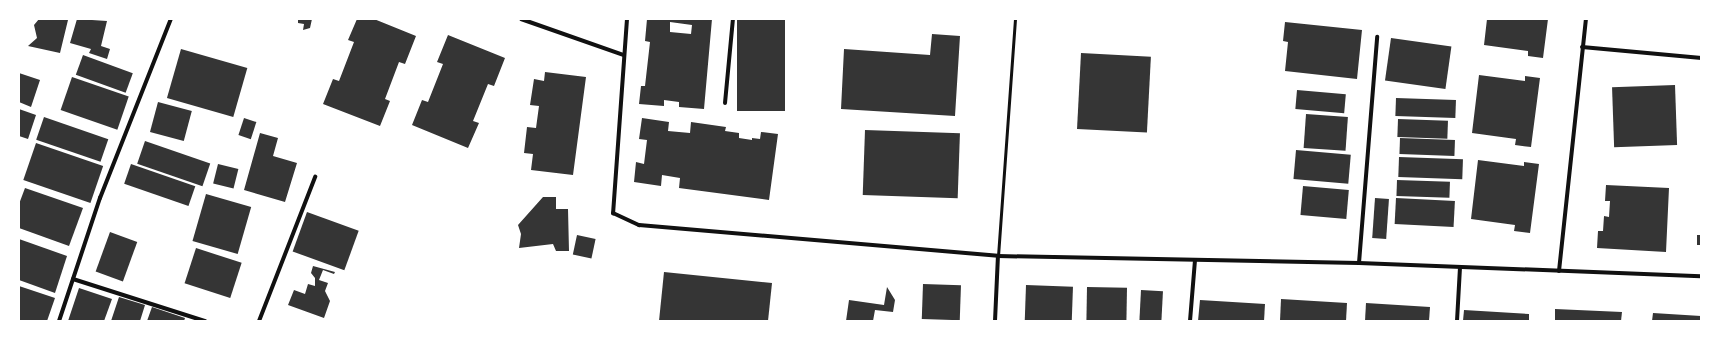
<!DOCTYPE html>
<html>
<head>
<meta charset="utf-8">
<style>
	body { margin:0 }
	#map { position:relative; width:1720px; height:340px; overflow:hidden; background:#fff; font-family:Karla,sans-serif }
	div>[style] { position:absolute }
	.building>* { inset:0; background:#353535; transform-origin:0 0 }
	.service>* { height:3px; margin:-1.5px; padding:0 1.5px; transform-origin:1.5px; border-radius:1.5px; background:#111 }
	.minor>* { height:4px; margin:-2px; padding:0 2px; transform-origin:2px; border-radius:2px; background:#111 }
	span { translate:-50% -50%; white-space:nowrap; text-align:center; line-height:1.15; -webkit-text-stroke:3.5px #fff; paint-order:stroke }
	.frame { position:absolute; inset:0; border:20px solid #fff; pointer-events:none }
</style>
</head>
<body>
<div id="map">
	<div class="building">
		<i style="clip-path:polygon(39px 19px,68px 20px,60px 53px,28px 46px,37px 38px,34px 25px)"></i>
		<i style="clip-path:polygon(77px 19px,107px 21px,101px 46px,110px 49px,107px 59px,89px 53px,91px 49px,70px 43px)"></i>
		<i style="clip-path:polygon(298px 19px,312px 19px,310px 28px,303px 30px,304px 24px,298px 23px)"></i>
		<i style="clip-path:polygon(357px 19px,374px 19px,416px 36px,405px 64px,399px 62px,385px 99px,390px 101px,380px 126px,323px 104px,333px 79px,339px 81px,354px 42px,348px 40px)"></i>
		<i style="clip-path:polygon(evenodd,647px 19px,712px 19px,704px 109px,679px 107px,679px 102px,664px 100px,664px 106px,639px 104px,641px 86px,645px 86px,650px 42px,645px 41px,647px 19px,670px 22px,692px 25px,691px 34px,670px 32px,670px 22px)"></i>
		<i style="left:737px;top:19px;width:48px;height:92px"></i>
		<i style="clip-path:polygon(1487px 19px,1548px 19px,1543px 58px,1528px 56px,1528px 51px,1484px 45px)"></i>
		<i style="clip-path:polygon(1285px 22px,1362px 30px,1357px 79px,1285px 71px,1288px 42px,1283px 41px)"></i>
		<i style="clip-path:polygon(932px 34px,960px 36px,955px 116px,841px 109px,844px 49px,930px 55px)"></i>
		<i style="clip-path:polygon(448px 35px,505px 58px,494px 86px,488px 84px,473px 121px,479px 123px,468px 148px,412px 125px,422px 100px,428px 102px,443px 64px,437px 62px)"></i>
		<i style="left:1391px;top:38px;width:61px;height:43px;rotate:8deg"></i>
		<i style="left:181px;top:49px;width:69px;height:51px;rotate:16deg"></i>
		<i style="left:1081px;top:53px;width:70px;height:76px;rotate:3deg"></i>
		<i style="left:83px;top:55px;width:53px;height:21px;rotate:20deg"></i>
		<i style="clip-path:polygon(545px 72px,586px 77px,573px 175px,531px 170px,533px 154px,524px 153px,527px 127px,536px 128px,539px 106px,530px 105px,534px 79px,544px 81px)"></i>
		<i style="clip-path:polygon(19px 73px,40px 80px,31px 107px,19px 102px)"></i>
		<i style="clip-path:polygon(1479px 75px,1525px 81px,1525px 76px,1540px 78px,1531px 147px,1515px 145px,1516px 139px,1472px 133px)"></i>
		<i style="left:72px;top:77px;width:60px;height:35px;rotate:19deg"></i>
		<i style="left:1675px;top:85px;width:60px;height:63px;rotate:88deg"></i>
		<i style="left:1297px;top:90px;width:49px;height:19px;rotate:5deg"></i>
		<i style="left:1396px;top:98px;width:60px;height:18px;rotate:2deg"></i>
		<i style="left:158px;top:102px;width:35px;height:31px;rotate:15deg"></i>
		<i style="clip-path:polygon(19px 109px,36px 115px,28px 139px,19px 136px)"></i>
		<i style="left:1306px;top:114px;width:42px;height:34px;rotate:4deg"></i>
		<i style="left:44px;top:117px;width:68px;height:24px;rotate:19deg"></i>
		<i style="left:244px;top:118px;width:13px;height:18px;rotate:18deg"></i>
		<i style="clip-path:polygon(642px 118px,669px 122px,668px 131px,690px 133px,691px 122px,726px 127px,725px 131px,739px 133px,739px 138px,752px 140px,752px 138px,760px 139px,761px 132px,778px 134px,769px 200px,679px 188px,680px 178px,662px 175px,661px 186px,634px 182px,636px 162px,644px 164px,647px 140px,639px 139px)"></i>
		<i style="left:1398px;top:119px;width:50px;height:18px;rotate:2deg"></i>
		<i style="left:865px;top:130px;width:95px;height:65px;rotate:2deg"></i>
		<i style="clip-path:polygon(260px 133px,278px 138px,273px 156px,297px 163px,285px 202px,244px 190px)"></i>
		<i style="left:1400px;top:138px;width:55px;height:16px;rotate:2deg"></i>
		<i style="left:145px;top:141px;width:69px;height:24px;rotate:19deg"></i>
		<i style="left:36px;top:143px;width:71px;height:39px;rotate:19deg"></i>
		<i style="left:1296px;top:150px;width:55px;height:29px;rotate:5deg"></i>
		<i style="left:1399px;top:157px;width:64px;height:20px;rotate:2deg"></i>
		<i style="clip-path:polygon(1478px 160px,1524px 166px,1524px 162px,1539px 164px,1530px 233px,1514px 231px,1515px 225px,1471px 219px)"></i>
		<i style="left:131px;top:164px;width:68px;height:21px;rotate:19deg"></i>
		<i style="left:218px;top:164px;width:21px;height:20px;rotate:14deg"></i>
		<i style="left:1397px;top:180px;width:53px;height:16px;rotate:2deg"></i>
		<i style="clip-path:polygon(1606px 185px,1669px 188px,1666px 252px,1597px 248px,1598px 231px,1603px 231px,1604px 216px,1609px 217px,1610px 201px,1605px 201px)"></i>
		<i style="left:1303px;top:186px;width:46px;height:29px;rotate:5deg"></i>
		<i style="clip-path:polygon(25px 188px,83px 208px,69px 246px,19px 228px,19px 204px)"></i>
		<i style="left:206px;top:194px;width:47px;height:49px;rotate:16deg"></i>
		<i style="clip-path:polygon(543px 197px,556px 197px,556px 209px,568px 209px,569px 251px,556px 251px,553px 244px,519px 248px,521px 234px,518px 225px)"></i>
		<i style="left:1375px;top:198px;width:14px;height:40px;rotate:4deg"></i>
		<i style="left:1396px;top:198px;width:59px;height:26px;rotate:3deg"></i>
		<i style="left:307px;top:212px;width:55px;height:42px;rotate:20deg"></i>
		<i style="left:110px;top:232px;width:29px;height:42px;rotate:20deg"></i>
		<i style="left:577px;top:235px;width:19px;height:20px;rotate:12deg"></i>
		<i style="left:1697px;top:235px;width:4px;height:10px"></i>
		<i style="clip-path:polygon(19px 239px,67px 256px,55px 293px,19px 280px)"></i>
		<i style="left:196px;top:248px;width:48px;height:37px;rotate:18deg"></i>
		<i style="clip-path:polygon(313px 266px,335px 272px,334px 274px,323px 270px,319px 280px,328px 283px,325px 291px,330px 301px,324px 318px,288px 305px,294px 290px,305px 294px,308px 284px,315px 286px,315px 278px,311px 273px)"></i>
		<i style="clip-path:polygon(664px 272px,772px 283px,768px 321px,659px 321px)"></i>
		<i style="left:923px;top:284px;width:38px;height:35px;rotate:2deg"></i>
		<i style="left:1026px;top:285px;width:47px;height:36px;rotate:2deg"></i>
		<i style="clip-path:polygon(19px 286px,55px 298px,47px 321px,19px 321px)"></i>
		<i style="clip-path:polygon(887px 287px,895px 300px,893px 312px,875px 310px,873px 321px,846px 321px,849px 300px,884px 305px)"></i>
		<i style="left:1087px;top:287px;width:40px;height:34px;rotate:1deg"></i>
		<i style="clip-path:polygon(79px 288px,112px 299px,104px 321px,68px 321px)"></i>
		<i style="left:1141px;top:290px;width:22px;height:31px;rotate:3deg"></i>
		<i style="clip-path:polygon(119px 297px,145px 305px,140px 321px,111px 321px)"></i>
		<i style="clip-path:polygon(1281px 299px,1347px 303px,1346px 321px,1280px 321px)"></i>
		<i style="clip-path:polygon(1200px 300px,1265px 304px,1264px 321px,1198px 321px)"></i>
		<i style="clip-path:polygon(1366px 303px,1430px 307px,1429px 321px,1365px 321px)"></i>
		<i style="clip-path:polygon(152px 307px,185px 318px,184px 321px,147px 321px)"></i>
		<i style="clip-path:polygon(1555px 309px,1622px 312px,1621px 321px,1555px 321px)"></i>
		<i style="clip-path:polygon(1464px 310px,1529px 314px,1529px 321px,1463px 321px)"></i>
		<i style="clip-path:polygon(1653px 313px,1701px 316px,1701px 321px,1652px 321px)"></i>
	</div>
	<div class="service">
		<i style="left:998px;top:256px;width:238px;rotate:-85.9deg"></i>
	</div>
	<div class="minor">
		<i style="left:521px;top:19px;width:109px;rotate:19.3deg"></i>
		<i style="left:627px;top:19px;width:195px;rotate:94.1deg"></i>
		<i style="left:613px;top:213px;width:29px;rotate:25deg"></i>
		<i style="left:639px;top:225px;width:360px;rotate:4.9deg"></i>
		<i style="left:998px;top:256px;width:361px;rotate:1.1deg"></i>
		<i style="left:1359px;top:263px;width:342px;rotate:2.2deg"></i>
		<i style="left:1582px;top:47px;width:120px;rotate:5.3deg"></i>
		<i style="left:725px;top:103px;width:84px;rotate:-84.6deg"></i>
		<i style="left:1359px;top:263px;width:227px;rotate:-85.4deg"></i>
		<i style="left:1559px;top:271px;width:253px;rotate:-83.9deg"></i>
		<i style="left:73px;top:279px;width:139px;rotate:17.7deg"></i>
		<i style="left:59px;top:321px;width:130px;rotate:-71.6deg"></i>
		<i style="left:100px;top:198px;width:193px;rotate:-68.4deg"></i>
		<i style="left:259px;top:321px;width:155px;rotate:-68.7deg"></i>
		<i style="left:995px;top:321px;width:65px;rotate:-87.4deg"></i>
		<i style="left:1190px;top:321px;width:61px;rotate:-85.3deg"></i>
		<i style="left:1457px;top:321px;width:54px;rotate:-86.8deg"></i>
	</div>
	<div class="frame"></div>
</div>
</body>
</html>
